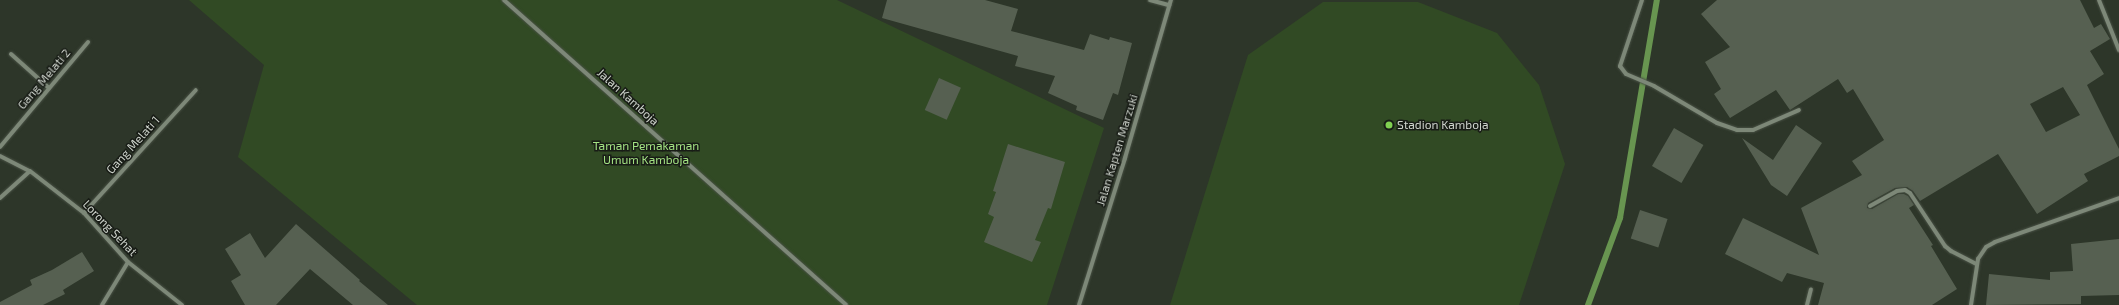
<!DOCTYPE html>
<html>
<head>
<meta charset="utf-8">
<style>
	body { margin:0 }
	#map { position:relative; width:2119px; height:305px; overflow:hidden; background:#2d3629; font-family:"Exo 2",sans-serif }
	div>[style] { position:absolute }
	.green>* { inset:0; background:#314a24 }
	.stream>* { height:6px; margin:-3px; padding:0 3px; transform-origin:3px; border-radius:3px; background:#689550 }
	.building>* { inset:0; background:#566051; transform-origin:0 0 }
	.roads { filter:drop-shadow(0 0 1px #495145) drop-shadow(0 0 1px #495145) }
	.street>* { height:4px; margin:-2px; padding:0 2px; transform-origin:2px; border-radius:2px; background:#7d8878 }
	.dots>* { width:11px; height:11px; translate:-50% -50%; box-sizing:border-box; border:2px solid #181c16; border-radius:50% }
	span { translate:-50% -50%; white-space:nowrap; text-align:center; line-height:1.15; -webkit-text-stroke:3px #181c16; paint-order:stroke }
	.street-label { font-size:12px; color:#ced4cc }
	.poi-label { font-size:12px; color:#ced4cc }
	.left { translate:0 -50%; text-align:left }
	.park-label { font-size:12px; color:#a3e283 }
</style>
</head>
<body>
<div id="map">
	<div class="green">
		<i style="clip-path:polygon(189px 0,837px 0,1104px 128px,1047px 305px,417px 305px,238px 157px,264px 65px)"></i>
		<i style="clip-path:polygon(1323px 2px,1418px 2px,1497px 33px,1539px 85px,1565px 164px,1519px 305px,1170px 305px,1248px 55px)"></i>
	</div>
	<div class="stream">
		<i style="left:1588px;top:305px;width:93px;rotate:-69.8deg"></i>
		<i style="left:1620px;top:218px;width:221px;rotate:-80.4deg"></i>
	</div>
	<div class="building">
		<i style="clip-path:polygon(887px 0,985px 0,1018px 9px,1011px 31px,1084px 50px,1090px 34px,1109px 40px,1110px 37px,1132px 43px,1118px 95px,1113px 93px,1103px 120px,1076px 110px,1077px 106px,1048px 93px,1055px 76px,1015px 66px,1018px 56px,882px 18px)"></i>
		<i style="clip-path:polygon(evenodd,1717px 0,2080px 0,2094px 28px,2101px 24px,2110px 39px,2090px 51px,2104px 74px,2087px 85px,2119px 149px,2119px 156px,2084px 174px,2088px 181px,2037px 214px,1998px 154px,1920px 201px,1913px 191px,1907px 187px,1895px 188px,1868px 203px,1867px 208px,1872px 209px,1898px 194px,1904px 194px,1908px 196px,1914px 205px,1909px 208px,1933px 245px,1931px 246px,1957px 289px,1932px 305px,1818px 305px,1824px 283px,1787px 273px,1782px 282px,1725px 254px,1743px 218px,1819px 255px,1801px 208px,1862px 175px,1852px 161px,1884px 140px,1853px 89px,1847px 93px,1838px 79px,1790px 110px,1776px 90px,1730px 118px,1714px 94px,1721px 89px,1705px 62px,1730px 47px,1701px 14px,1717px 0,2063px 87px,2080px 115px,2046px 132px,2030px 104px,2063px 87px)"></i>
		<i style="left:939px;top:78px;width:24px;height:35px;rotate:24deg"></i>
		<i style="clip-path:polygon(1796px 125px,1822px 143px,1787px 196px,1771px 185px,1742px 138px,1773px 160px)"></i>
		<i style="left:1674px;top:128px;width:34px;height:44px;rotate:30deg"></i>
		<i style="clip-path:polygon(1008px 144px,1065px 162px,1051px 209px,1048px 208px,1035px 240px,1041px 242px,1032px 262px,984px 242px,994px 217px,988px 214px,996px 192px,993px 191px)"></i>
		<i style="left:1640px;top:210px;width:29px;height:30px;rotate:18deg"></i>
		<i style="clip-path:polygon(296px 224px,360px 280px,359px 281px,388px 305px,353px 305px,310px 269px,276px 305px,245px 305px,231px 281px,241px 275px,225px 249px,250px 233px,265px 258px)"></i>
		<i style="clip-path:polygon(2119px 239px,2119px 295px,2081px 296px,2081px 304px,1986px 305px,1989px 274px,2050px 280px,2050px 272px,2073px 271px,2071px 244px)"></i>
		<i style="clip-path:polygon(82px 252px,94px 271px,63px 290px,65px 294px,43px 305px,0 305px,0 302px,32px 285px,30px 280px,52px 270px)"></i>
	</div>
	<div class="roads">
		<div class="street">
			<i style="left:504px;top:0;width:458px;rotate:41.7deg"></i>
			<i style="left:1150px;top:0;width:20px;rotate:15deg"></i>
			<i style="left:1642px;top:0;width:70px;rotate:108.4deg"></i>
			<i style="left:1620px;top:66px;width:10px;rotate:53deg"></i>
			<i style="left:1626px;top:74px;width:30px;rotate:23deg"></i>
			<i style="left:1654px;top:86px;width:73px;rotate:30.4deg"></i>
			<i style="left:1717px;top:123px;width:21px;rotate:19deg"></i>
			<i style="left:1737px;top:130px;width:16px"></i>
			<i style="left:1753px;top:130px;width:50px;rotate:-23.5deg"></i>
			<i style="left:2099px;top:0;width:54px;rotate:68.2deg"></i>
			<i style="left:11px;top:54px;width:51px;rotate:41.8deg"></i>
			<i style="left:0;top:147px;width:137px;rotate:-50deg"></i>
			<i style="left:0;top:156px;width:34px;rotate:27deg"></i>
			<i style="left:30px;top:171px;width:68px;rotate:37.9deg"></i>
			<i style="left:84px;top:213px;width:66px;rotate:48.1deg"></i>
			<i style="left:128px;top:262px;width:69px;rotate:38.5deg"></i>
			<i style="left:0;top:198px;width:40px;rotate:-42deg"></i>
			<i style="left:1870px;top:206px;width:31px;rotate:-29deg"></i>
			<i style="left:1897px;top:191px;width:8px;rotate:-7deg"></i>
			<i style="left:1905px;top:190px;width:6px;rotate:31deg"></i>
			<i style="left:1910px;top:193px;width:64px;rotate:56.6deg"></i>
			<i style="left:1945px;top:246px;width:8px;rotate:40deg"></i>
			<i style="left:1951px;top:251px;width:29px;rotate:27deg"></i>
			<i style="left:84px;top:213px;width:166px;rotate:-47.7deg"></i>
			<i style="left:102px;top:305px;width:50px;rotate:-58.8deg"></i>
			<i style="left:1079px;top:305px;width:154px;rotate:-72.6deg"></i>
			<i style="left:1125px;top:158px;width:165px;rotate:-73.8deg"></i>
			<i style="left:1807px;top:305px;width:16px;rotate:-76deg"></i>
			<i style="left:1971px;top:305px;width:47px;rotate:-81.3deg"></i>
			<i style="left:1978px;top:259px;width:14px;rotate:-56deg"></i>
			<i style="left:1986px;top:247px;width:10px;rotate:-29deg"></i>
			<i style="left:1995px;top:242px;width:132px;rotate:-19.5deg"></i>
		</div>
	</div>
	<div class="dots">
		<i style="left:1389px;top:125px;background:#80d051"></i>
	</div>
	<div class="street-label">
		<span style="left:44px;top:79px;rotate:-50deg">Gang Melati 2</span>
		<span style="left:628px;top:97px;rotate:42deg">Jalan Kamboja</span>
		<span style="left:133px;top:145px;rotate:-48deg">Gang Melati 1</span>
		<span style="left:1117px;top:150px;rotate:-73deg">Jalan Kapten Marzuki</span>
		<span style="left:110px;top:228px;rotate:46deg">Lorong Sehat</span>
	</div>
	<div class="poi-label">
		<span class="left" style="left:1397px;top:125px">Stadion Kamboja</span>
	</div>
	<div class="park-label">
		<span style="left:646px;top:153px">Taman Pemakaman<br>Umum Kamboja</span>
	</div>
</div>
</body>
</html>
